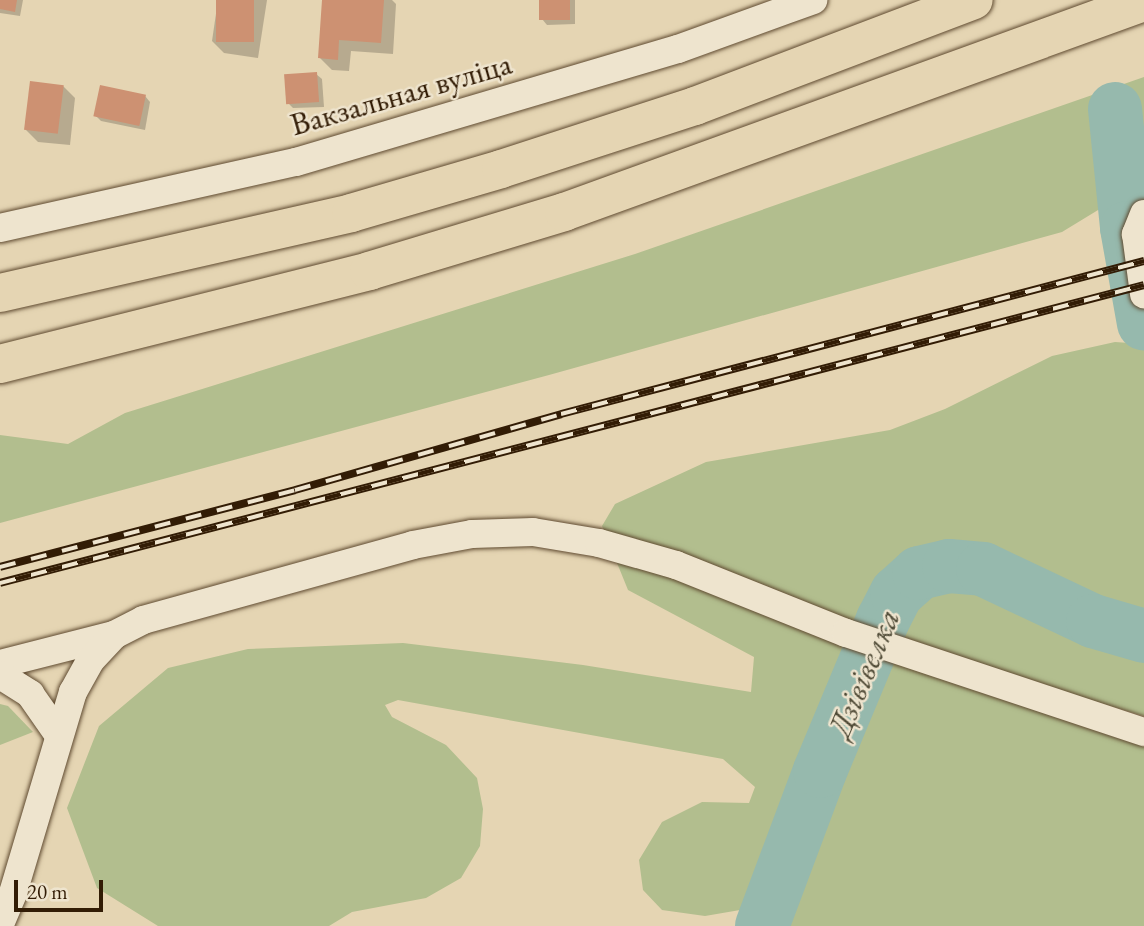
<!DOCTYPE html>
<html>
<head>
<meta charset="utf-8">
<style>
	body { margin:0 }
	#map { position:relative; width:1144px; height:926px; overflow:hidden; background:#e5d5b3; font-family:"EB Garamond",serif }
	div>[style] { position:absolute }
	.green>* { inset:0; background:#b2be8e }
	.shadow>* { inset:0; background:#0003 }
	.river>* { height:54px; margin:-27px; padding:0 27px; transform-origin:27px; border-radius:27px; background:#96b9ad }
	.building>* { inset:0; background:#cd9172; transform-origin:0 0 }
	.roads { filter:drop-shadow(0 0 2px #5f4a30) drop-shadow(0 0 2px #5f4a30) }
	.minor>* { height:28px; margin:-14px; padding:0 14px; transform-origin:14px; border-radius:14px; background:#eee4ce }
	.trunk>* { height:38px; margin:-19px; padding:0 19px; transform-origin:19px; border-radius:19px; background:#e5d5b3 }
	.rail>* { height:8px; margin-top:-4px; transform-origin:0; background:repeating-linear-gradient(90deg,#eee4ce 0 16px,#321c05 0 32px); box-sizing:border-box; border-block:2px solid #321c05 }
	span { translate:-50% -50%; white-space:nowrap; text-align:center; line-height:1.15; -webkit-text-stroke:5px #eee4ce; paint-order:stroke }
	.street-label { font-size:32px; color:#321c05 }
	.water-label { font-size:33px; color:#504b37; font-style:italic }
	.scale { position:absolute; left:14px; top:880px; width:89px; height:32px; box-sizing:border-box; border:4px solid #321c05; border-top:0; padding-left:9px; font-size:21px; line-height:24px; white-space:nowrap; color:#321c05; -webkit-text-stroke:5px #eee4ce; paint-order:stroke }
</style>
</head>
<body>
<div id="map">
	<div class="green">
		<i style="clip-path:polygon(1144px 77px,1144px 182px,1062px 232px,549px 375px,0 523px,0 435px,68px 444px,125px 413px,635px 254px)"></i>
		<i style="clip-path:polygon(1115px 342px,1144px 344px,1144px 716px,990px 670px,1144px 732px,1144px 926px,759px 926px,754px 917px,740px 910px,705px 916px,662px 910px,643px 890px,639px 860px,662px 822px,702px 802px,749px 803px,755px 787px,723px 759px,398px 700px,385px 705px,392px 717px,446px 745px,477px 778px,483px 809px,480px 846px,461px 878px,426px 898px,352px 912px,329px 926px,158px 926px,97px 888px,67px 808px,99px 726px,168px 668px,248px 649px,403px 643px,583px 665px,751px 692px,754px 657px,628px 590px,602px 526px,615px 504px,706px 462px,890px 430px,945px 409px,1052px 356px)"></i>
		<i style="clip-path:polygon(0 704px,8px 706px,33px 732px,0 745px)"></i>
	</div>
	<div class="shadow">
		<i style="clip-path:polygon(0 0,23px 0,20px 16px,0 13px)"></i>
		<i style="clip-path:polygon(218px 0,267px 0,258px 58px,224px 53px,212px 41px)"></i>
		<i style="clip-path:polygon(324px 0,392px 0,396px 4px,393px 54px,351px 51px,349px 71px,332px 70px,320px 58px)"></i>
		<i style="clip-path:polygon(541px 0,575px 0,575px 24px,547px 25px,542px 19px)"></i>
		<i style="clip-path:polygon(316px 74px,322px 79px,324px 107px,293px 108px,288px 103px)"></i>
		<i style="clip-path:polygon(63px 86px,75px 98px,70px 145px,38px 142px,26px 130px)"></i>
		<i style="clip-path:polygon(145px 96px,150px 102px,145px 130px,101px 121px,96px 116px)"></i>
	</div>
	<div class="river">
		<i style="left:1115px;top:109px;width:120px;rotate:84.2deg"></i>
		<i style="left:1127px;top:228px;width:97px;rotate:79.9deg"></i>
		<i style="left:762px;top:926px;width:165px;rotate:-69.5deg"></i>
		<i style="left:820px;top:771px;width:164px;rotate:-67.4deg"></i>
		<i style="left:883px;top:620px;width:30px;rotate:-63deg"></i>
		<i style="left:897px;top:593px;width:30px;rotate:-42deg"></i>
		<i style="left:919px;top:573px;width:31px;rotate:-13deg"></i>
		<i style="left:949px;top:566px;width:34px;rotate:5deg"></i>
		<i style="left:983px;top:569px;width:122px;rotate:25.3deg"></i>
		<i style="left:1093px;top:621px;width:53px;rotate:16.4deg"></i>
	</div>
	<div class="building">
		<i style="clip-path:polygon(0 0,17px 0,15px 12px,0 9px)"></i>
		<i style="left:216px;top:0;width:38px;height:42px"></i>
		<i style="clip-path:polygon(322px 0,384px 0,381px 43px,339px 40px,338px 60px,318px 58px)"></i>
		<i style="left:539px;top:0;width:31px;height:20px"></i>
		<i style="left:317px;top:72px;width:30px;height:33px;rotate:86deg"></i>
		<i style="left:30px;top:81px;width:34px;height:49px;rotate:7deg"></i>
		<i style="left:100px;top:85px;width:47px;height:32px;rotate:12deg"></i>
	</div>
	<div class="roads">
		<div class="minor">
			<i style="left:1144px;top:214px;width:22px;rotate:112deg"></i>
			<i style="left:1136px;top:234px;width:61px;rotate:82.4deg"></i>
			<i style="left:0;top:228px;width:303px;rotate:-12.6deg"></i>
			<i style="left:296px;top:162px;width:398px;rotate:-16.5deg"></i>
			<i style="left:678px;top:49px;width:144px;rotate:-19.9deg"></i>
			<i style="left:0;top:664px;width:118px;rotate:-14.3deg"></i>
			<i style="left:0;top:675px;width:36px;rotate:32deg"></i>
			<i style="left:30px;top:694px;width:49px;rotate:55deg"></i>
			<i style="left:0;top:924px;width:34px;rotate:-67deg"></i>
			<i style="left:13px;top:893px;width:210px;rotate:-73.4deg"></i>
			<i style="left:73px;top:692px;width:35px;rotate:-61deg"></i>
			<i style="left:90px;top:661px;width:35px;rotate:-47deg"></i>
			<i style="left:114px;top:635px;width:33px;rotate:-27deg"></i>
			<i style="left:143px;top:620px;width:280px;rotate:-15.5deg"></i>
			<i style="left:413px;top:545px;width:60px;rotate:-10.6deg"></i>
			<i style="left:472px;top:534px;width:61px;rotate:-1.9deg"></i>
			<i style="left:533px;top:532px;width:67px;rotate:9.5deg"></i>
			<i style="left:599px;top:543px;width:80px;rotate:15.9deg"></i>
			<i style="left:676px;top:565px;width:183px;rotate:21.8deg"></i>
			<i style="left:846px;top:633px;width:314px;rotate:18.4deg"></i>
		</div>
		<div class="trunk">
			<i style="left:0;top:293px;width:360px;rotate:-12.8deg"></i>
			<i style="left:351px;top:213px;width:156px;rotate:-16.3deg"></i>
			<i style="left:501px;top:169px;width:204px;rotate:-18deg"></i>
			<i style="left:695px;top:106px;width:298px;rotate:-20.8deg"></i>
			<i style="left:0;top:364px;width:381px;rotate:-14.1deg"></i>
			<i style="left:369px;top:271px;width:204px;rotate:-16.8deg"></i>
			<i style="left:564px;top:212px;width:617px;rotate:-19.9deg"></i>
		</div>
	</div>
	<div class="rail">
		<i style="left:0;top:567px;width:305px;rotate:-14.6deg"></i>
		<i style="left:295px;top:490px;width:277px;rotate:-15.9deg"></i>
		<i style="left:561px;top:414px;width:603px;rotate:-14.7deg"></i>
		<i style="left:0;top:583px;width:1182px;rotate:-14.6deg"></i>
	</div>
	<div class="street-label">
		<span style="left:401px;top:94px;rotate:-16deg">Вакзальная вуліца</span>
	</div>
	<div class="water-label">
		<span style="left:864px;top:673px;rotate:-67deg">Дзівівелка</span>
	</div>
	<div class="scale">20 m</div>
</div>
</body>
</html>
